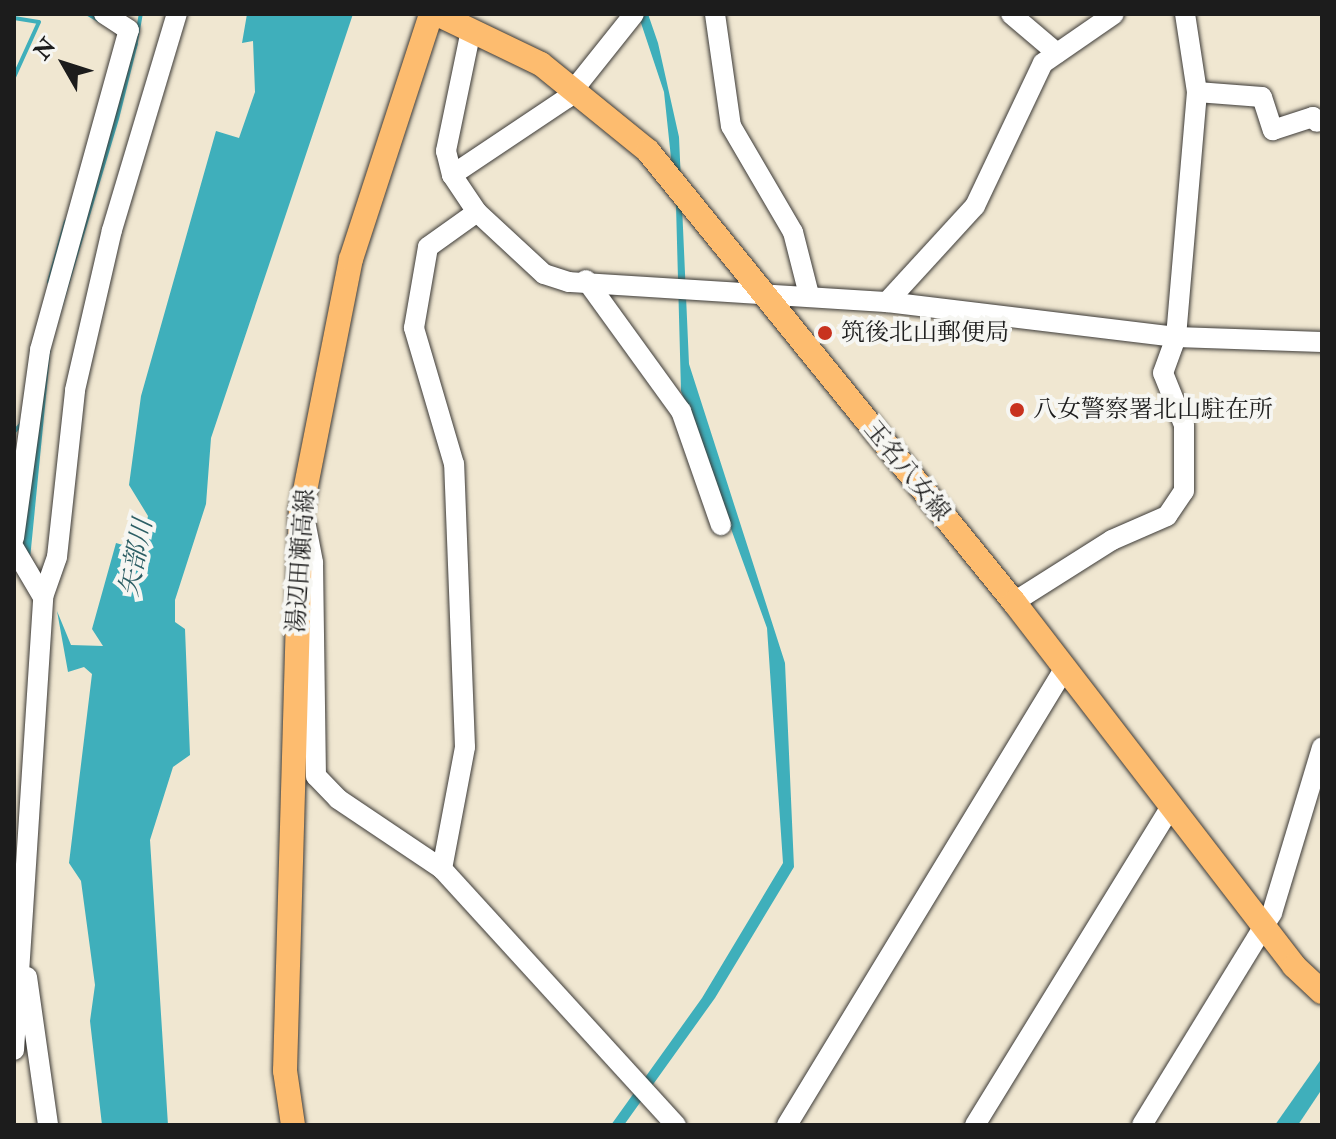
<!DOCTYPE html>
<html>
<head>
<meta charset="utf-8">
<style>
	body { margin:0 }
	#map { position:relative; width:1336px; height:1139px; overflow:hidden; background:#f0e7d1; font-family:"IM FELL Double Pica","Noto Serif JP",serif }
	div>[style] { position:absolute }
	.water>* { inset:0; background:#3fafbb }
	.stream>* { height:4px; margin:-2px; padding:0 2px; transform-origin:2px; border-radius:2px; background:#3fafbb }
	.roads { filter:drop-shadow(0 0 2px #3c3a37) drop-shadow(0 0 2px #3c3a37) }
	.minor>* { height:20px; margin:-10px; padding:0 10px; transform-origin:10px; border-radius:10px; background:#fff }
	.major>* { height:24px; margin:-12px; padding:0 12px; transform-origin:12px; border-radius:12px; background:#fdbc6f }
	.dots>* { width:22px; height:22px; translate:-50% -50%; box-sizing:border-box; border:4px solid #f6f6f2; border-radius:50% }
	span { translate:-50% -50%; white-space:nowrap; text-align:center; line-height:1.15; -webkit-text-stroke:8px #f6f6f2; paint-order:stroke }
	.poi-label { font-size:24px; color:#1c1c1c }
	.left { translate:0 -50%; text-align:left }
	.street-label { font-size:24px; color:#1c1c1c }
	.water-label { font-size:26px; color:#2c5e64; font-style:italic }
	.frame { position:absolute; inset:0; border:16px solid #1c1c1c; pointer-events:none }
	.north { position:absolute; left:24px; top:24px; width:80px; height:80px; -webkit-text-stroke:6px #f6f6f2; paint-order:stroke; rotate:309deg; font-size:22px; font-weight:700; line-height:32px; text-align:center; color:#1c1c1c }
	.north::after { content:''; display:block; margin:auto; width:28px; height:36px; background:#1c1c1c; clip-path:polygon(50% 0,100% 100%,50% 72%,0 100%) }
</style>
</head>
<body>
<div id="map">
	<div class="water">
		<i style="clip-path:polygon(247px 14px,353px 14px,211px 438px,206px 504px,175px 600px,175px 622px,185px 629px,190px 755px,173px 767px,150px 840px,168px 1125px,102px 1125px,90px 1021px,95px 985px,81px 881px,69px 863px,92px 674px,84px 667px,68px 672px,57px 611px,71px 645px,103px 646px,92px 629px,116px 543px,140px 550px,148px 516px,129px 485px,141px 396px,216px 131px,239px 138px,255px 92px,253px 41px,242px 43px)"></i>
		<i style="clip-path:polygon(638px 14px,648px 14px,658px 43px,679px 137px,689px 364px,785px 663px,794px 867px,715px 998px,624px 1125px,611px 1125px,702px 998px,783px 863px,767px 628px,681px 391px,676px 205px,664px 92px)"></i>
		<i style="clip-path:polygon(135px 42px,138px 43px,119px 119px,51px 345px,30px 559px,21px 550px,49px 343px)"></i>
		<i style="clip-path:polygon(1322px 1058px,1322px 1089px,1298px 1125px,1275px 1125px)"></i>
	</div>
	<div class="stream">
		<i style="left:88px;top:14px;width:14px;rotate:30deg"></i>
		<i style="left:14px;top:18px;width:25px;rotate:9deg"></i>
		<i style="left:39px;top:22px;width:60px;rotate:114.4deg"></i>
		<i style="left:135px;top:47px;width:34px;rotate:-80deg"></i>
		<i style="left:49px;top:282px;width:63px;rotate:-74.4deg"></i>
		<i style="left:14px;top:432px;width:11px;rotate:-49deg"></i>
	</div>
	<div class="roads">
		<div class="minor">
			<i style="left:715px;top:14px;width:113px;rotate:81.9deg"></i>
			<i style="left:731px;top:126px;width:123px;rotate:59.7deg"></i>
			<i style="left:793px;top:232px;width:65px;rotate:75.7deg"></i>
			<i style="left:1011px;top:14px;width:60px;rotate:40.3deg"></i>
			<i style="left:471px;top:30px;width:124px;rotate:101.7deg"></i>
			<i style="left:446px;top:151px;width:25px;rotate:76deg"></i>
			<i style="left:452px;top:175px;width:45px;rotate:56deg"></i>
			<i style="left:477px;top:212px;width:91px;rotate:42.8deg"></i>
			<i style="left:544px;top:274px;width:26px;rotate:18deg"></i>
			<i style="left:569px;top:282px;width:319px;rotate:3.6deg"></i>
			<i style="left:887px;top:302px;width:291px;rotate:6.9deg"></i>
			<i style="left:1176px;top:337px;width:146px;rotate:2deg"></i>
			<i style="left:1197px;top:92px;width:65px;rotate:4.4deg"></i>
			<i style="left:1262px;top:97px;width:35px;rotate:72deg"></i>
			<i style="left:1273px;top:130px;width:42px;rotate:-18deg"></i>
			<i style="left:1313px;top:117px;width:6px;rotate:51deg"></i>
			<i style="left:452px;top:175px;width:138px;rotate:-33.8deg"></i>
			<i style="left:567px;top:98px;width:107px;rotate:-51.4deg"></i>
			<i style="left:586px;top:280px;width:162px;rotate:54.1deg"></i>
			<i style="left:681px;top:411px;width:121px;rotate:70.7deg"></i>
			<i style="left:887px;top:302px;width:130px;rotate:-47.5deg"></i>
			<i style="left:975px;top:206px;width:158px;rotate:-64.6deg"></i>
			<i style="left:1043px;top:63px;width:86px;rotate:-34.6deg"></i>
			<i style="left:306px;top:526px;width:38px;rotate:79deg"></i>
			<i style="left:313px;top:563px;width:213px;rotate:89.2deg"></i>
			<i style="left:316px;top:776px;width:32px;rotate:46deg"></i>
			<i style="left:338px;top:799px;width:125px;rotate:33.9deg"></i>
			<i style="left:442px;top:869px;width:347px;rotate:47.6deg"></i>
			<i style="left:14px;top:538px;width:190px;rotate:-82.1deg"></i>
			<i style="left:40px;top:350px;width:332px;rotate:-74.5deg"></i>
			<i style="left:129px;top:30px;width:30px;rotate:-147deg"></i>
			<i style="left:14px;top:548px;width:57px;rotate:59.4deg"></i>
			<i style="left:1014px;top:602px;width:116px;rotate:-32.3deg"></i>
			<i style="left:1112px;top:540px;width:60px;rotate:-23.6deg"></i>
			<i style="left:1167px;top:516px;width:30px;rotate:-56deg"></i>
			<i style="left:1184px;top:491px;width:66px;rotate:-90deg"></i>
			<i style="left:1184px;top:425px;width:56px;rotate:-112deg"></i>
			<i style="left:1163px;top:373px;width:38px;rotate:-70deg"></i>
			<i style="left:1176px;top:337px;width:246px;rotate:-85.1deg"></i>
			<i style="left:1197px;top:92px;width:79px;rotate:-98.7deg"></i>
			<i style="left:442px;top:869px;width:124px;rotate:-79.3deg"></i>
			<i style="left:465px;top:747px;width:283px;rotate:-92.2deg"></i>
			<i style="left:454px;top:464px;width:142px;rotate:-106.4deg"></i>
			<i style="left:414px;top:328px;width:82px;rotate:-80.2deg"></i>
			<i style="left:428px;top:247px;width:60px;rotate:-35.5deg"></i>
			<i style="left:27px;top:977px;width:149px;rotate:81.9deg"></i>
			<i style="left:14px;top:1050px;width:454px;rotate:-86.3deg"></i>
			<i style="left:43px;top:597px;width:42px;rotate:-70.7deg"></i>
			<i style="left:57px;top:557px;width:168px;rotate:-83.8deg"></i>
			<i style="left:75px;top:390px;width:164px;rotate:-77deg"></i>
			<i style="left:112px;top:230px;width:226px;rotate:-73.3deg"></i>
			<i style="left:787px;top:1125px;width:531px;rotate:-58.7deg"></i>
			<i style="left:975px;top:1125px;width:374px;rotate:-58.4deg"></i>
			<i style="left:1142px;top:1125px;width:249px;rotate:-58.5deg"></i>
			<i style="left:1272px;top:913px;width:173px;rotate:-73.2deg"></i>
		</div>
		<div class="major">
			<i style="left:437px;top:14px;width:115px;rotate:25.7deg"></i>
			<i style="left:541px;top:64px;width:138px;rotate:39.1deg"></i>
			<i style="left:648px;top:151px;width:581px;rotate:50.94deg"></i>
			<i style="left:1014px;top:602px;width:459px;rotate:52.4deg"></i>
			<i style="left:1294px;top:966px;width:38px;rotate:43deg"></i>
			<i style="left:293px;top:1125px;width:55px;rotate:-98.4deg"></i>
			<i style="left:285px;top:1071px;width:560px;rotate:-88.36deg"></i>
			<i style="left:301px;top:511px;width:257px;rotate:-78.8deg"></i>
			<i style="left:351px;top:259px;width:258px;rotate:-71.9deg"></i>
		</div>
	</div>
	<div class="dots">
		<i style="left:825px;top:333px;background:#c8321e"></i>
		<i style="left:1017px;top:410px;background:#c8321e"></i>
	</div>
	<div class="poi-label">
		<span class="left" style="left:841px;top:333px">筑後北山郵便局</span>
		<span class="left" style="left:1033px;top:410px">八女警察署北山駐在所</span>
	</div>
	<div class="street-label">
		<span style="left:907px;top:471px;rotate:51deg">玉名八女線</span>
		<span style="left:301px;top:561px;rotate:-86deg">湯辺田瀬高線</span>
	</div>
	<div class="water-label">
		<span style="left:137px;top:558px;rotate:-79deg">矢部川</span>
	</div>
	<div class="frame"></div>
	<div class="north">N</div>
</div>
</body>
</html>
